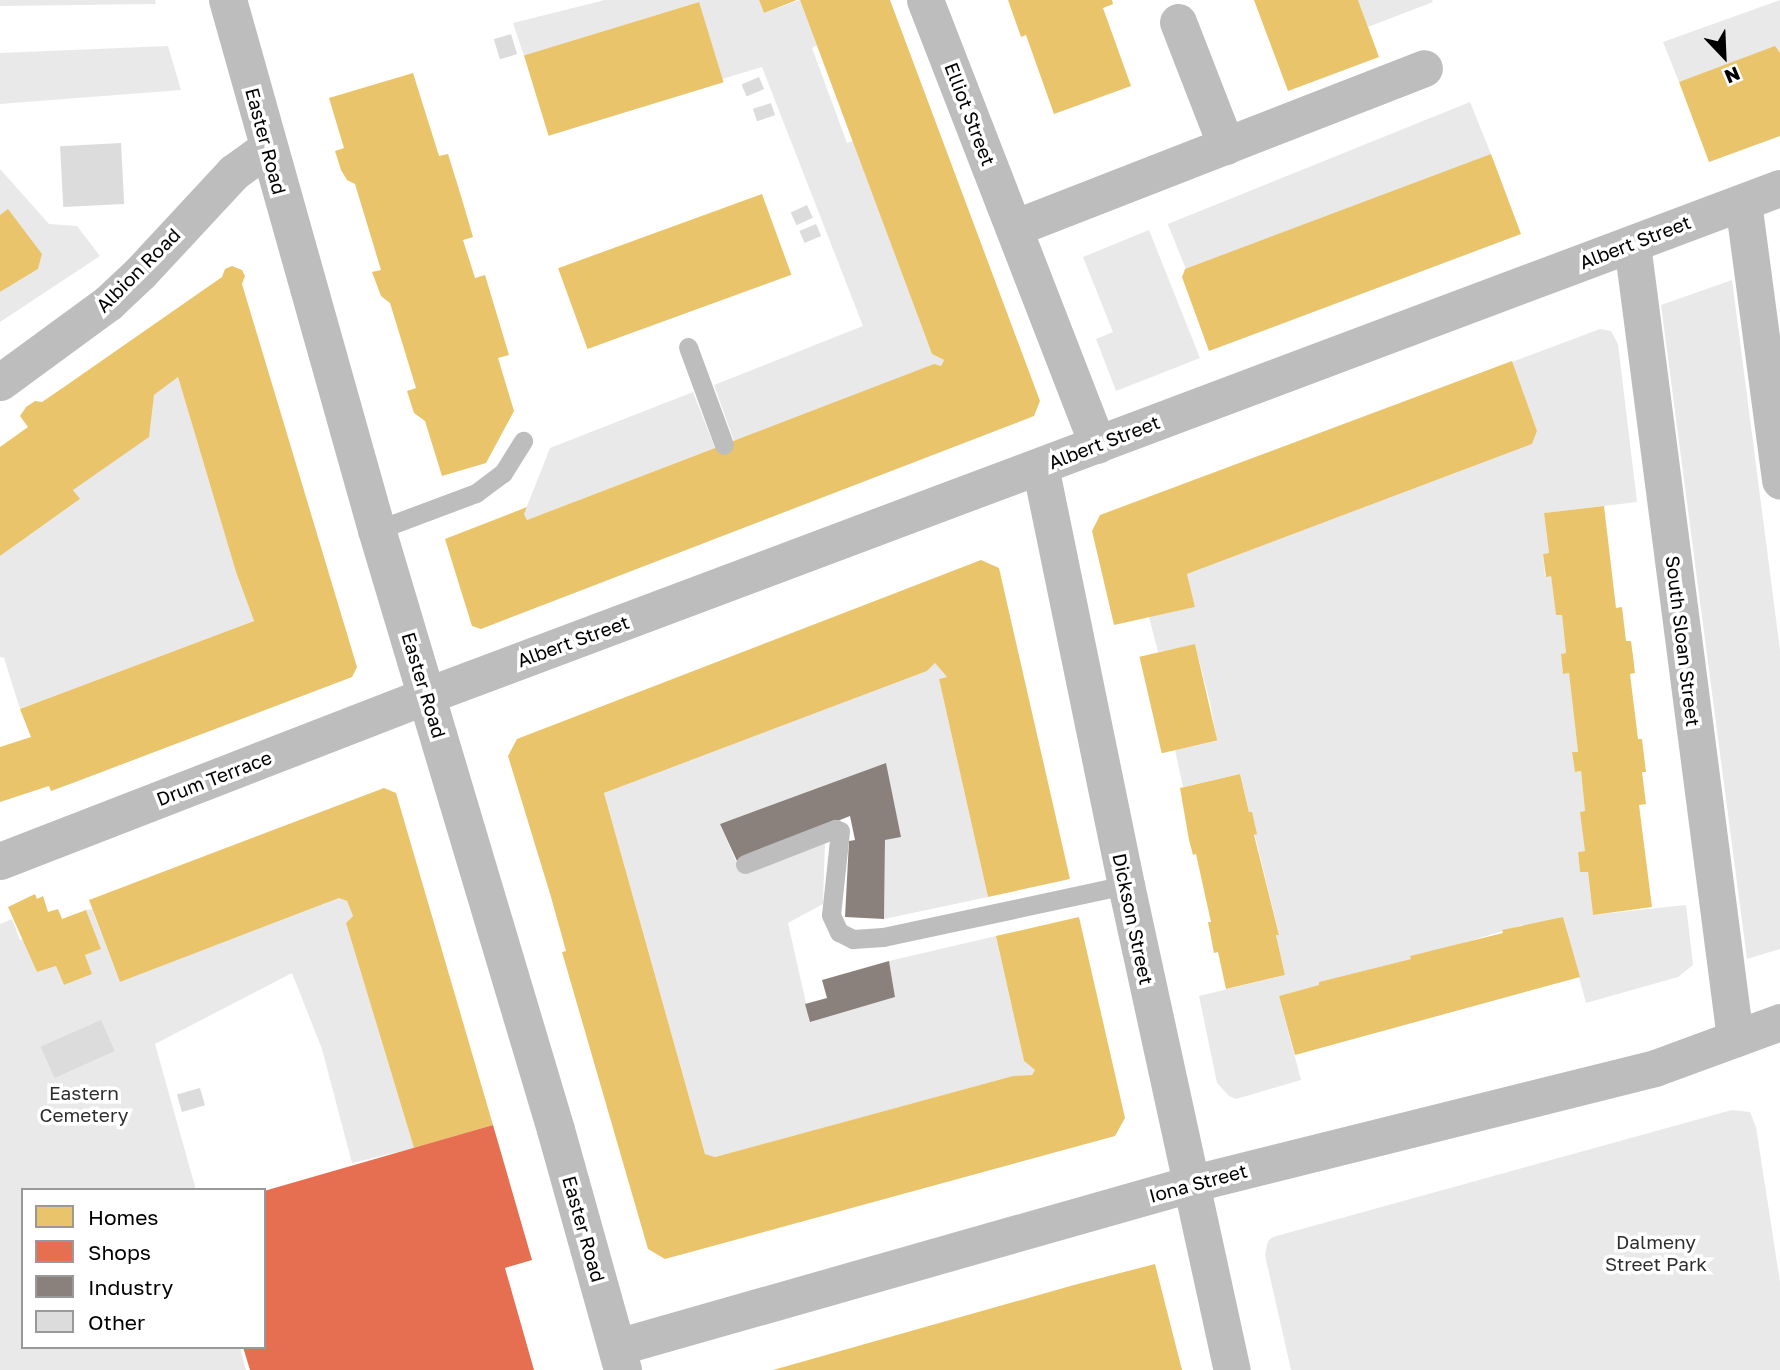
<!DOCTYPE html>
<html>
<head>
<meta charset="utf-8">
<style>
	body { margin:0 }
	#map { position:relative; width:1780px; height:1370px; overflow:hidden; background:#fff; font-family:"Golos Text",sans-serif }
	div>[style] { position:absolute }
	.green>* { inset:0; background:#e9e9e9; transform-origin:0 0 }
	.homes>* { inset:0; background:#e9c46a; transform-origin:0 0 }
	.shops>* { inset:0; background:#e76f51 }
	.industry>* { inset:0; background:#8a817c }
	.building>* { inset:0; background:#dcdcdc; transform-origin:0 0 }
	.service>* { height:19px; margin:-9.5px; padding:0 9.5px; transform-origin:9.5px; border-radius:9.5px; background:#bdbdbd }
	.minor>* { height:37px; margin:-18.5px; padding:0 18.5px; transform-origin:18.5px; border-radius:18.5px; background:#bdbdbd }
	.tertiary>* { height:38px; margin:-19px; padding:0 19px; transform-origin:19px; border-radius:19px; background:#bdbdbd }
	span { translate:-50% -50%; white-space:nowrap; text-align:center; line-height:1.15; -webkit-text-stroke:7px #fff; paint-order:stroke }
	.street-label { font-size:19px; color:#000 }
	.park-label { font-size:19px; color:#2e2e2e }
	.legend { position:absolute; left:21px; top:1188px; width:245px; height:161px; box-sizing:border-box; background:#fff; border:2px solid #999; margin:0; padding:9px 12px; list-style:none; font-size:21px; color:#000 }
	.legend li { display:flex; align-items:center; gap:14px; height:35px }
	.legend b { width:35px; border:2px solid #999 }
	.north { position:absolute; left:1689px; top:21px; width:70px; height:70px; -webkit-text-stroke:5px #fff; paint-order:stroke; rotate:157deg; font-size:19px; font-weight:700; line-height:28px; text-align:center; color:#000 }
	.north::after { content:''; display:block; margin:auto; width:24px; height:32px; background:#000; clip-path:polygon(50% 0,100% 100%,50% 72%,0 100%) }
</style>
</head>
<body>
<div id="map">
	<div class="green">
		<i style="clip-path:polygon(0 0,155px 0,156px 4px,0 6px)"></i>
		<i style="clip-path:polygon(605px 0,759px 0,764px 13px,800px 0,817px 45px,812px 48px,847px 143px,853px 141px,932px 354px,944px 360px,941px 366px,734px 441px,714px 385px,863px 326px,762px 67px,722px 79px,698px 2px,524px 56px,513px 23px)"></i>
		<i style="clip-path:polygon(1358px 0,1432px 0,1433px 2px,1368px 27px)"></i>
		<i style="clip-path:polygon(1780px 0,1780px 53px,1679px 82px,1663px 42px)"></i>
		<i style="clip-path:polygon(168px 46px,181px 90px,0 104px,0 53px)"></i>
		<i style="left:1470px;top:102px;width:56px;height:326px;rotate:68deg"></i>
		<i style="clip-path:polygon(0 169px,49px 224px,77px 226px,100px 256px,0 322px,0 292px,38px 269px,42px 254px,7px 210px,0 215px)"></i>
		<i style="clip-path:polygon(1149px 230px,1200px 358px,1116px 391px,1096px 339px,1113px 332px,1083px 257px)"></i>
		<i style="clip-path:polygon(1732px 280px,1780px 650px,1780px 949px,1747px 959px,1661px 305px)"></i>
		<i style="clip-path:polygon(1600px 329px,1611px 331px,1618px 344px,1637px 502px,1544px 513px,1549px 553px,1543px 554px,1545px 576px,1551px 576px,1556px 615px,1562px 615px,1566px 653px,1561px 654px,1563px 674px,1569px 673px,1578px 752px,1572px 753px,1575px 771px,1581px 771px,1585px 811px,1585px 851px,1578px 852px,1580px 872px,1588px 872px,1593px 915px,1686px 905px,1693px 965px,1678px 977px,1586px 1003px,1563px 917px,1524px 927px,1522px 925px,1431px 953px,1430px 951px,1411px 956px,1411px 959px,1319px 982px,1319px 985px,1279px 996px,1301px 1080px,1236px 1099px,1229px 1096px,1217px 1083px,1199px 996px,1285px 975px,1276px 935px,1279px 934px,1240px 774px,1183px 787px,1175px 750px,1217px 741px,1210px 702px,1195px 645px,1158px 652px,1149px 617px,1195px 607px,1187px 574px,1532px 444px,1537px 431px,1512px 362px)"></i>
		<i style="clip-path:polygon(178px 377px,236px 572px,254px 621px,20px 709px,4px 658px,0 657px,0 556px,79px 500px,73px 490px,154px 395px)"></i>
		<i style="clip-path:polygon(693px 392px,715px 448px,527px 520px,524px 514px,550px 448px)"></i>
		<i style="clip-path:polygon(935px 663px,947px 677px,939px 679px,988px 897px,884px 919px,885px 840px,901px 837px,885px 764px,720px 824px,741px 873px,825px 841px,823px 904px,788px 923px,810px 1021px,895px 997px,889px 961px,996px 936px,1024px 1061px,1035px 1070px,1032px 1075px,1013px 1076px,715px 1157px,705px 1154px,604px 793px,927px 671px)"></i>
		<i style="clip-path:polygon(339px 898px,347px 901px,353px 916px,346px 923px,414px 1148px,352px 1163px,322px 1049px,292px 973px,155px 1044px,196px 1190px,23px 1190px,23px 1347px,240px 1347px,246px 1370px,0 1370px,0 924px,12px 919px,20px 940px,24px 939px,37px 972px,56px 966px,64px 985px,92px 974px,85px 955px,101px 949px,86px 910px,92px 909px,120px 982px)"></i>
		<i style="clip-path:polygon(1732px 1110px,1750px 1112px,1756px 1127px,1780px 1282px,1780px 1370px,1291px 1370px,1265px 1255px,1268px 1241px,1273px 1237px)"></i>
	</div>
	<div class="homes">
		<i style="clip-path:polygon(759px 0,797px 0,764px 13px)"></i>
		<i style="clip-path:polygon(800px 0,890px 0,1040px 401px,1034px 416px,481px 629px,472px 626px,445px 539px,527px 507px,524px 514px,527px 520px,934px 364px,941px 366px,944px 360px,932px 354px)"></i>
		<i style="clip-path:polygon(1008px 0,1112px 0,1113px 4px,1103px 8px,1131px 86px,1054px 114px,1026px 35px,1021px 37px)"></i>
		<i style="clip-path:polygon(1254px 0,1358px 0,1379px 57px,1288px 91px)"></i>
		<i style="left:699px;top:2px;width:84px;height:183px;rotate:73deg"></i>
		<i style="clip-path:polygon(1775px 46px,1780px 53px,1780px 136px,1709px 162px,1679px 82px)"></i>
		<i style="clip-path:polygon(413px 73px,439px 156px,448px 154px,461px 196px,473px 237px,463px 240px,475px 278px,485px 275px,509px 355px,498px 358px,514px 411px,486px 463px,442px 476px,425px 421px,414px 413px,407px 391px,416px 388px,390px 303px,381px 296px,372px 272px,381px 270px,355px 184px,347px 180px,341px 170px,335px 151px,344px 148px,329px 98px)"></i>
		<i style="clip-path:polygon(1491px 154px,1521px 234px,1209px 351px,1182px 277px,1185px 269px)"></i>
		<i style="left:762px;top:194px;width:86px;height:217px;rotate:70deg"></i>
		<i style="clip-path:polygon(8px 209px,42px 254px,38px 269px,0 292px,0 215px)"></i>
		<i style="clip-path:polygon(232px 266px,242px 270px,245px 276px,242px 284px,357px 667px,352px 677px,78px 781px,51px 791px,49px 786px,0 802px,0 747px,31px 737px,20px 709px,254px 621px,236px 572px,178px 377px,154px 395px,149px 437px,73px 490px,80px 499px,0 556px,0 447px,28px 427px,20px 416px,26px 407px,35px 401px,42px 402px,64px 387px,222px 277px,225px 269px)"></i>
		<i style="clip-path:polygon(1512px 361px,1537px 431px,1532px 444px,1187px 574px,1195px 607px,1114px 625px,1092px 531px,1100px 515px)"></i>
		<i style="clip-path:polygon(1604px 506px,1616px 608px,1622px 607px,1626px 641px,1631px 641px,1633px 656px,1635px 673px,1630px 674px,1638px 739px,1642px 739px,1646px 772px,1642px 772px,1646px 804px,1639px 805px,1652px 907px,1593px 915px,1588px 872px,1580px 872px,1578px 852px,1585px 851px,1580px 812px,1585px 811px,1581px 771px,1575px 772px,1572px 752px,1578px 752px,1569px 673px,1563px 674px,1561px 654px,1566px 653px,1562px 615px,1556px 615px,1551px 576px,1546px 577px,1543px 554px,1549px 553px,1544px 513px)"></i>
		<i style="clip-path:polygon(981px 560px,999px 568px,1070px 879px,988px 897px,939px 679px,947px 677px,935px 663px,927px 671px,604px 793px,705px 1154px,715px 1157px,1013px 1076px,1032px 1075px,1035px 1070px,1024px 1061px,996px 936px,1079px 917px,1125px 1118px,1115px 1136px,665px 1259px,648px 1249px,562px 952px,566px 951px,551px 897px,508px 756px,517px 739px)"></i>
		<i style="left:1195px;top:644px;width:99px;height:57px;rotate:77deg"></i>
		<i style="clip-path:polygon(1240px 774px,1249px 812px,1252px 812px,1257px 834px,1254px 835px,1279px 935px,1276px 935px,1285px 975px,1226px 989px,1218px 952px,1214px 953px,1208px 922px,1211px 922px,1196px 854px,1193px 855px,1189px 840px,1180px 788px)"></i>
		<i style="clip-path:polygon(384px 788px,396px 793px,493px 1125px,414px 1148px,346px 923px,353px 916px,347px 901px,339px 898px,120px 982px,89px 900px)"></i>
		<i style="clip-path:polygon(35px 894px,37px 899px,43px 896px,48px 912px,58px 909px,62px 919px,86px 910px,101px 949px,85px 955px,92px 974px,64px 985px,56px 966px,37px 972px,8px 907px)"></i>
		<i style="clip-path:polygon(1563px 917px,1580px 977px,1295px 1055px,1279px 996px,1319px 985px,1319px 982px,1411px 959px,1410px 956px,1503px 933px,1502px 930px)"></i>
		<i style="clip-path:polygon(1155px 1264px,1182px 1370px,773px 1370px,1074px 1285px)"></i>
	</div>
	<div class="shops">
		<i style="clip-path:polygon(493px 1125px,532px 1260px,505px 1268px,534px 1370px,250px 1370px,243px 1347px,264px 1347px,264px 1191px)"></i>
	</div>
	<div class="industry">
		<i style="clip-path:polygon(886px 763px,901px 837px,885px 840px,884px 919px,845px 917px,849px 841px,855px 840px,850px 816px,737px 861px,720px 824px)"></i>
		<i style="clip-path:polygon(889px 961px,895px 997px,810px 1022px,805px 1004px,827px 998px,822px 980px)"></i>
	</div>
	<div class="building">
		<i style="left:511px;top:34px;width:21px;height:18px;rotate:73deg"></i>
		<i style="left:759px;top:77px;width:13px;height:19px;rotate:67deg"></i>
		<i style="left:771px;top:103px;width:13px;height:19px;rotate:72deg"></i>
		<i style="left:121px;top:143px;width:61px;height:61px;rotate:87deg"></i>
		<i style="left:807px;top:205px;width:14px;height:18px;rotate:65deg"></i>
		<i style="left:816px;top:224px;width:13px;height:18px;rotate:67deg"></i>
		<i style="left:101px;top:1020px;width:34px;height:66px;rotate:66deg"></i>
		<i style="left:200px;top:1088px;width:18px;height:24px;rotate:74deg"></i>
	</div>
	<div class="service">
		<i style="left:688px;top:347px;width:104px;rotate:69.8deg"></i>
		<i style="left:377px;top:530px;width:106px;rotate:-20.5deg"></i>
		<i style="left:476px;top:493px;width:34px;rotate:-37deg"></i>
		<i style="left:503px;top:473px;width:38px;rotate:-58deg"></i>
		<i style="left:745px;top:864px;width:97px;rotate:-21.3deg"></i>
		<i style="left:835px;top:829px;width:5px;rotate:22deg"></i>
		<i style="left:840px;top:831px;width:84px;rotate:96.1deg"></i>
		<i style="left:831px;top:915px;width:19px;rotate:65deg"></i>
		<i style="left:839px;top:932px;width:16px;rotate:27deg"></i>
		<i style="left:853px;top:939px;width:30px;rotate:-4deg"></i>
		<i style="left:883px;top:937px;width:249px;rotate:-12.1deg"></i>
	</div>
	<div class="minor">
		<i style="left:925px;top:0;width:477px;rotate:68.8deg"></i>
		<i style="left:1178px;top:22px;width:133px;rotate:68.8deg"></i>
		<i style="left:1743px;top:202px;width:281px;rotate:82.4deg"></i>
		<i style="left:1014px;top:228px;width:440px;rotate:-21.3deg"></i>
		<i style="left:1632px;top:244px;width:801px;rotate:82.61deg"></i>
		<i style="left:0;top:382px;width:134px;rotate:-36.2deg"></i>
		<i style="left:108px;top:303px;width:44px;rotate:-43.2deg"></i>
		<i style="left:140px;top:273px;width:138px;rotate:-47.1deg"></i>
		<i style="left:234px;top:172px;width:41px;rotate:-36deg"></i>
		<i style="left:1040px;top:466px;width:428px;rotate:78.4deg"></i>
		<i style="left:1126px;top:885px;width:496px;rotate:77.7deg"></i>
		<i style="left:0;top:861px;width:459px;rotate:-21.2deg"></i>
		<i style="left:428px;top:695px;width:1444px;rotate:-20.56deg"></i>
		<i style="left:617px;top:1347px;width:596px;rotate:-15.88deg"></i>
		<i style="left:1190px;top:1184px;width:479px;rotate:-14deg"></i>
		<i style="left:1655px;top:1068px;width:133px;rotate:-20.2deg"></i>
	</div>
	<div class="tertiary">
		<i style="left:228px;top:0;width:551px;rotate:74.3deg"></i>
		<i style="left:377px;top:530px;width:626px;rotate:73.39deg"></i>
		<i style="left:556px;top:1130px;width:249px;rotate:74.4deg"></i>
	</div>
	<div class="street-label">
		<span style="left:970px;top:114px;rotate:69deg">Elliot Street</span>
		<span style="left:266px;top:141px;rotate:75deg">Easter Road</span>
		<span style="left:1635px;top:242px;rotate:-21deg">Albert Street</span>
		<span style="left:138px;top:270px;rotate:-45deg">Albion Road</span>
		<span style="left:1104px;top:442px;rotate:-21deg">Albert Street</span>
		<span style="left:573px;top:641px;rotate:-20deg">Albert Street</span>
		<span style="left:1683px;top:641px;rotate:83deg">South Sloan Street</span>
		<span style="left:424px;top:685px;rotate:73deg">Easter Road</span>
		<span style="left:214px;top:778px;rotate:-21deg">Drum Terrace</span>
		<span style="left:1133px;top:919px;rotate:78deg">Dickson Street</span>
		<span style="left:1198px;top:1183px;rotate:-15deg">Iona Street</span>
		<span style="left:584px;top:1229px;rotate:74deg">Easter Road</span>
	</div>
	<div class="park-label">
		<span style="left:84px;top:1104px">Eastern<br>Cemetery</span>
		<span style="left:1656px;top:1253px">Dalmeny<br>Street Park</span>
	</div>
	<ul class="legend">
	<li><b style="height:19px;background:#e9c46a"></b>Homes</li>
	<li><b style="height:19px;background:#e76f51"></b>Shops</li>
	<li><b style="height:19px;background:#8a817c"></b>Industry</li>
	<li><b style="height:19px;background:#dcdcdc"></b>Other</li>
	</ul>
	<div class="north">N</div>
</div>
</body>
</html>
